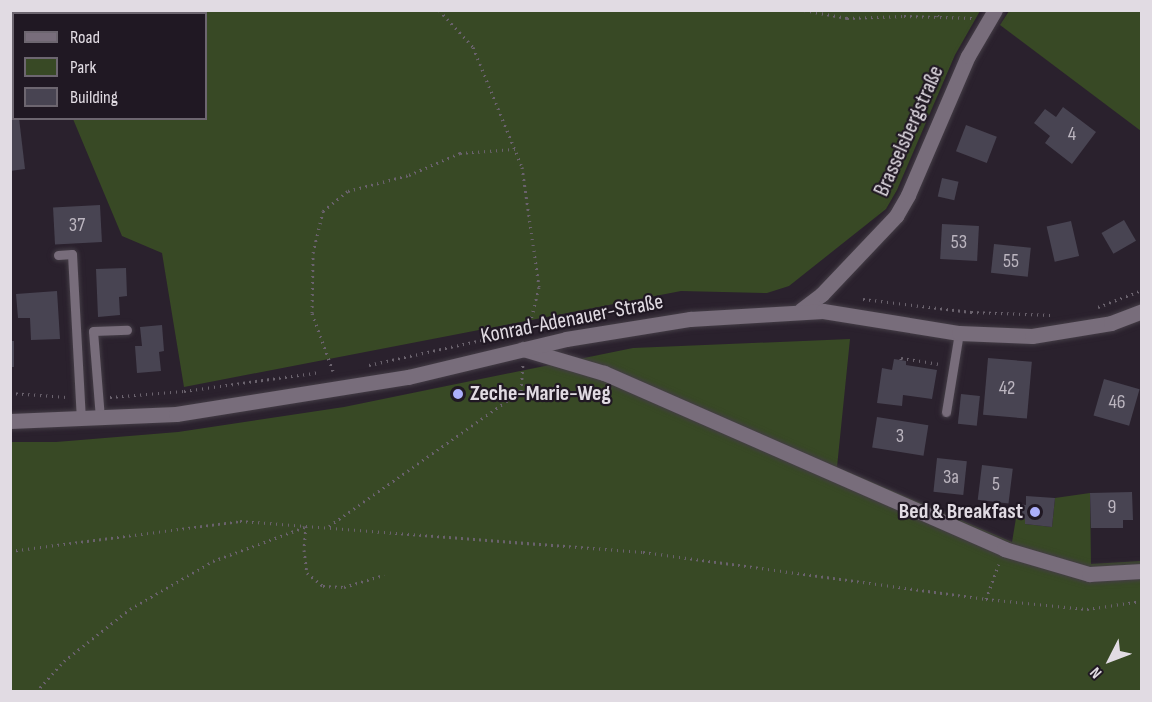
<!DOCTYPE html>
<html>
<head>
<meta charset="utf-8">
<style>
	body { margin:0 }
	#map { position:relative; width:1152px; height:702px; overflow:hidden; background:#2a212d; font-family:"Sofia Sans Condensed",sans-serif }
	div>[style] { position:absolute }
	.green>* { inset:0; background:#384925 }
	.building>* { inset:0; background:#484452; transform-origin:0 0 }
	.path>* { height:3px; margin-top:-1.5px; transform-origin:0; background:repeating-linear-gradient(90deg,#6a626d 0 1.5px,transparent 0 6px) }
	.roads { filter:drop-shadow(0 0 2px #443d46) drop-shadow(0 0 2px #443d46) }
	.service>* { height:9px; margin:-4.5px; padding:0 4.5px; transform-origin:4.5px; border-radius:4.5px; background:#786d7b }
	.minor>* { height:15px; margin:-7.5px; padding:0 7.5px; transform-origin:7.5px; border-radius:7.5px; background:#786d7b }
	.secondary>* { height:15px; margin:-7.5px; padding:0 7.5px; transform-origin:7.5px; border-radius:7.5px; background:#786d7b }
	.dots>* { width:16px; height:16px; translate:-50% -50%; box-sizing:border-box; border:3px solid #201823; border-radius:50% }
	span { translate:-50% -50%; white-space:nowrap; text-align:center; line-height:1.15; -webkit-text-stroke:4.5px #201823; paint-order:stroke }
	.number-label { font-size:20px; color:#bbb5bf }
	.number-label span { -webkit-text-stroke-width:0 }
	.street-label { font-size:22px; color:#e1dbe3 }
	.poi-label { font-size:22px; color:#e1dbe3; font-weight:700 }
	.left { translate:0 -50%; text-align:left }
	.right { translate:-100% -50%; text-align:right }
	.frame { position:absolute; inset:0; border:12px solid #e1dbe3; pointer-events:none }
	.legend { position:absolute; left:12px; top:12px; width:195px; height:108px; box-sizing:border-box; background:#201823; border:2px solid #6d6670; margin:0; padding:8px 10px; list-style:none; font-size:18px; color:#e1dbe3 }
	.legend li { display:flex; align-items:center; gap:12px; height:30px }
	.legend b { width:30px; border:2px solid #6d6670 }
	.north { position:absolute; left:1080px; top:630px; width:60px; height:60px; -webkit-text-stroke:4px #201823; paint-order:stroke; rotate:228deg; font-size:16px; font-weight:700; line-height:24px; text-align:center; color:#e1dbe3 }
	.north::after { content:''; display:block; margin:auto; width:21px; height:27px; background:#e1dbe3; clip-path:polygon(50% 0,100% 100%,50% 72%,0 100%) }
</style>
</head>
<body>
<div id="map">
	<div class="green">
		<i style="clip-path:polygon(70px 11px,70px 10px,980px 11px,955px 55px,897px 190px,886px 209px,789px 286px,767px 293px,681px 291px,184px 387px,162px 253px,122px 236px,73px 119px,206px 118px,206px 14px,71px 14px)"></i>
		<i style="clip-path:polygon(1009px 11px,1141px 11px,1141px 131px,1000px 25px)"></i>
		<i style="clip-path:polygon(850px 339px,837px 467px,1012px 542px,1016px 518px,1025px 519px,1025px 524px,1052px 527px,1055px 498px,1090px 493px,1091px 564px,1141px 561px,1141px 691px,11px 692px,11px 442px,56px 442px,178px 432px,344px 407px,633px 348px)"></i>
	</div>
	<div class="building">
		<i style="clip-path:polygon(1063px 107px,1096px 132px,1072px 164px,1045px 143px,1050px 136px,1034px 123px,1045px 109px,1056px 117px)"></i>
		<i style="clip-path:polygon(10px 117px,19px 118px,25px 169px,10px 171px)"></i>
		<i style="left:966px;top:125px;width:33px;height:28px;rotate:21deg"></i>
		<i style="left:942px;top:178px;width:17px;height:19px;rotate:13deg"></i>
		<i style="left:100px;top:205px;width:37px;height:47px;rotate:87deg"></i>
		<i style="left:1124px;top:220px;width:24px;height:26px;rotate:60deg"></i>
		<i style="left:1071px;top:221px;width:36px;height:25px;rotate:77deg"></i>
		<i style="left:942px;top:224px;width:37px;height:35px;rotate:3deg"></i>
		<i style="left:994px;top:244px;width:37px;height:29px;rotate:6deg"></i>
		<i style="clip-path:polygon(126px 268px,127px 296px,119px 297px,120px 315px,98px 317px,96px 269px)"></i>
		<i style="clip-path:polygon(57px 291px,60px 339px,31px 340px,30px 318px,18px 318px,16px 294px)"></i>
		<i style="clip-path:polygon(162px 325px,164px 351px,159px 352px,161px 371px,137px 373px,135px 346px,142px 346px,140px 327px)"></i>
		<i style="left:10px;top:341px;width:4px;height:26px"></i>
		<i style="left:988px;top:358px;width:44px;height:57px;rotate:5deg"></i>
		<i style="clip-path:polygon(894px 359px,906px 361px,906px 365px,937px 370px,932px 399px,903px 395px,902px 406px,877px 403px,882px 368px,892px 370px)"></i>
		<i style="left:1104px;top:379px;width:37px;height:38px;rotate:16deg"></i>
		<i style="left:961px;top:394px;width:19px;height:30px;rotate:6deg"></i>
		<i style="left:877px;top:417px;width:52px;height:31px;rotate:9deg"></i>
		<i style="left:937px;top:458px;width:30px;height:34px;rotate:6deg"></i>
		<i style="left:982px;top:465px;width:31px;height:35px;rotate:7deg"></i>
		<i style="clip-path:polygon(1132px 492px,1133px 520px,1123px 520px,1123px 528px,1091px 528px,1090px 493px)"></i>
		<i style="clip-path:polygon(1026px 496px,1055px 498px,1052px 527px,1025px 524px,1025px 519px,1016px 518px,1017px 504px,1026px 505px)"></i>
	</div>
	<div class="path">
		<i style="left:439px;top:10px;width:50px;rotate:47.4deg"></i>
		<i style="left:473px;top:47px;width:130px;rotate:67.8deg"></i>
		<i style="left:522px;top:167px;width:121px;rotate:81.9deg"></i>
		<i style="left:539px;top:287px;width:46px;rotate:103.7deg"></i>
		<i style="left:804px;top:10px;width:44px;rotate:10.5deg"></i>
		<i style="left:847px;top:18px;width:57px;rotate:-2deg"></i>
		<i style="left:904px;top:16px;width:68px;rotate:1.7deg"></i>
		<i style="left:935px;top:10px;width:7px;rotate:63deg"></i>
		<i style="left:863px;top:299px;width:109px;rotate:6.9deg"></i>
		<i style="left:971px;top:312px;width:80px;rotate:2.1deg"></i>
		<i style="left:1098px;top:307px;width:47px;rotate:-21.1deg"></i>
		<i style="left:901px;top:360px;width:2px;rotate:-90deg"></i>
		<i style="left:901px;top:358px;width:40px;rotate:8.5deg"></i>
		<i style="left:369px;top:365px;width:153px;rotate:-12.5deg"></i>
		<i style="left:333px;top:371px;width:62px;rotate:-109.9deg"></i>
		<i style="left:312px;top:313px;width:60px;rotate:-89deg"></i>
		<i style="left:313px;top:253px;width:43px;rotate:-76.6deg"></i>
		<i style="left:323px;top:211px;width:32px;rotate:-39deg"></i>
		<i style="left:348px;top:191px;width:63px;rotate:-14.7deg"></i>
		<i style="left:409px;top:175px;width:56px;rotate:-23.3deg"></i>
		<i style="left:460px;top:153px;width:55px;rotate:-4.2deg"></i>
		<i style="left:10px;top:393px;width:57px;rotate:4deg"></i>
		<i style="left:110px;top:397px;width:74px;rotate:-4.6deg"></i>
		<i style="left:184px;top:391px;width:138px;rotate:-7.9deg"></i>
		<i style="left:306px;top:526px;width:24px;rotate:95deg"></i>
		<i style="left:304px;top:550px;width:23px;rotate:83deg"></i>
		<i style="left:307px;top:573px;width:21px;rotate:39deg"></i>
		<i style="left:323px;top:586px;width:21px;rotate:3deg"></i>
		<i style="left:344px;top:587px;width:42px;rotate:-16.7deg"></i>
		<i style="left:329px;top:526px;width:235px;rotate:-35.1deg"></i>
		<i style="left:521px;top:391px;width:26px;rotate:-86deg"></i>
		<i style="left:10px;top:551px;width:232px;rotate:-7.4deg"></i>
		<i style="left:240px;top:521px;width:404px;rotate:4.4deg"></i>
		<i style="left:643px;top:552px;width:346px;rotate:7.8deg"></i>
		<i style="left:986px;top:599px;width:101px;rotate:5.7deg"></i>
		<i style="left:1087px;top:609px;width:56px;rotate:-8.3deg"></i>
		<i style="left:986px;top:599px;width:37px;rotate:-70deg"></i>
		<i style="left:36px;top:692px;width:42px;rotate:-47.9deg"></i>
		<i style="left:64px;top:661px;width:84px;rotate:-38.2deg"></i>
		<i style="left:130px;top:609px;width:96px;rotate:-30deg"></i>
		<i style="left:213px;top:561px;width:98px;rotate:-20.3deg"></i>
	</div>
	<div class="roads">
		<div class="service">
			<i style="left:58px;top:255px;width:14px;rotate:-4deg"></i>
			<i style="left:72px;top:254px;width:165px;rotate:86.9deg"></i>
			<i style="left:946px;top:412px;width:80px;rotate:-80.7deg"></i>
			<i style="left:100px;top:418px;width:87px;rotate:-94.6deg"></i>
			<i style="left:93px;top:331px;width:34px;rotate:-2deg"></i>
		</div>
		<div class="minor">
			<i style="left:801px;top:310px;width:26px;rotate:-37deg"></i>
			<i style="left:822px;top:294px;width:108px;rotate:-46.5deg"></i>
			<i style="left:896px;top:216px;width:24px;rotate:-60deg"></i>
			<i style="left:908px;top:195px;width:151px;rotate:-66.7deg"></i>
			<i style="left:968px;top:56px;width:53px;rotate:-59.6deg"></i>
			<i style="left:523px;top:349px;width:84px;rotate:16.5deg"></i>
			<i style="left:604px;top:373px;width:437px;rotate:23.7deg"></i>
			<i style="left:1004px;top:549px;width:89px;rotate:16.4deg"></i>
			<i style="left:1089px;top:574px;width:53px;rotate:-3.2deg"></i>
		</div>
		<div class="secondary">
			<i style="left:10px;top:421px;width:166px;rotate:-2.4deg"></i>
			<i style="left:176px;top:414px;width:235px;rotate:-9.1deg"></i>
			<i style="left:408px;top:377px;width:163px;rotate:-13.5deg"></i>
			<i style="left:566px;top:339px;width:126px;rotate:-9.2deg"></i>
			<i style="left:690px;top:319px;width:133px;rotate:-3.4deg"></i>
			<i style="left:823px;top:311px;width:138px;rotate:9.2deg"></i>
			<i style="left:959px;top:333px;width:73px;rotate:2.4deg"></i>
			<i style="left:1032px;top:336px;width:80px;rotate:-9.3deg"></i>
			<i style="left:1111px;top:323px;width:33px;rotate:-21deg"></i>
		</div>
	</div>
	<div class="dots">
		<i style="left:458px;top:394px;background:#acaffb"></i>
		<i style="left:1035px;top:512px;background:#acaffb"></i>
	</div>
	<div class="number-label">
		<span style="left:1072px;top:134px">4</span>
		<span style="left:77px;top:225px">37</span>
		<span style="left:959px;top:242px">53</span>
		<span style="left:1011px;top:261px">55</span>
		<span style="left:1007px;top:388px">42</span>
		<span style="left:1117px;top:402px">46</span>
		<span style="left:900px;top:436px">3</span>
		<span style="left:951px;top:477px">3a</span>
		<span style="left:996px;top:484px">5</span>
		<span style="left:1112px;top:507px">9</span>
	</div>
	<div class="street-label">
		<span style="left:909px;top:131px;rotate:-66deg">Brasselsbergstraße</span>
		<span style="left:572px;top:319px;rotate:-11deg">Konrad-Adenauer-Straße</span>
	</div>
	<div class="poi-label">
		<span class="left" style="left:470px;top:394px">Zeche-Marie-Weg</span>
		<span class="right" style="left:1023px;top:512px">Bed &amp; Breakfast</span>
	</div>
	<div class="frame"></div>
	<ul class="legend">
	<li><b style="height:8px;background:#786d7b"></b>Road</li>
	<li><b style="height:16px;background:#384925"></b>Park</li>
	<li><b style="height:16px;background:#484452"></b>Building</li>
	</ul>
	<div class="north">N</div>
</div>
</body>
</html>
